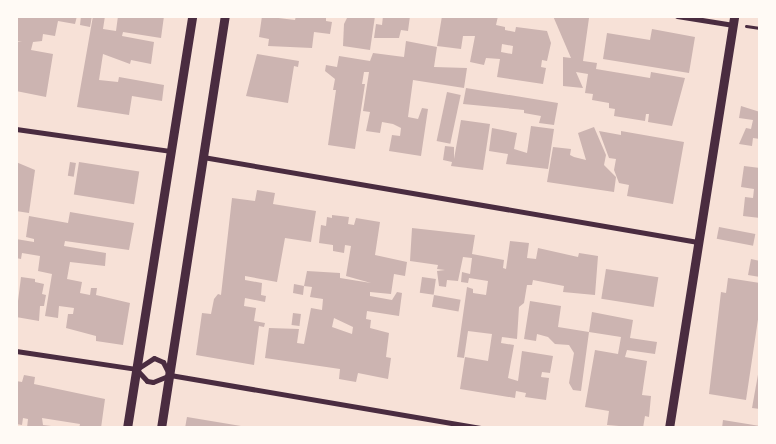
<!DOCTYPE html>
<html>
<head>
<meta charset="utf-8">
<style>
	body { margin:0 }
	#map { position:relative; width:776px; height:444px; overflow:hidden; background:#f7e1d7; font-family:Inter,sans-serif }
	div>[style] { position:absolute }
	.building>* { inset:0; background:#ccb4b1; transform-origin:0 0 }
	.path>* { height:3px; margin:-1.5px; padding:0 1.5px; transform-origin:1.5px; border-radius:1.5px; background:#4a2c40 }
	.minor>* { height:5px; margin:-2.5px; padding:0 2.5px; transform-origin:2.5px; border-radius:2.5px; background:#4a2c40 }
	.tertiary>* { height:9px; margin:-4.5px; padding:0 4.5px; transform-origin:4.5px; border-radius:4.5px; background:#4a2c40 }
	span { translate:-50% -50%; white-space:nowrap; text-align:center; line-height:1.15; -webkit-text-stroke:4.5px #fffaf5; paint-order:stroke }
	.frame { position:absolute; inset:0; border:18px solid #fffaf5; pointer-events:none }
</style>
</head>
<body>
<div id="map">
	<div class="building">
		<i style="clip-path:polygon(16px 16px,77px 16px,75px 24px,58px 21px,55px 36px,43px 34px,42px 41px,33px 42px,31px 50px,53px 54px,46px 97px,16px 91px,16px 42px,22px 41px,16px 41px)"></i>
		<i style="clip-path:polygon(81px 16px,92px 16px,90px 27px,80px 25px)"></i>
		<i style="clip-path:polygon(93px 16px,105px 16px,103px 29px,116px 31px,118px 16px,164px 16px,161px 38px,123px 32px,122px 36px,154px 42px,151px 64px,131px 60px,130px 64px,103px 54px,99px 80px,118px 82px,119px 77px,164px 85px,162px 101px,132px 96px,129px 115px,77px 107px)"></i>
		<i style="clip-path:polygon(262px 16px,295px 20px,296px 16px,326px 16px,326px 21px,332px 22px,330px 34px,314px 32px,312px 48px,268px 46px,269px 39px,259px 37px)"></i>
		<i style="clip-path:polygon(348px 16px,375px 16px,370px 50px,343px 46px,344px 24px)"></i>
		<i style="clip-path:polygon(383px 16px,410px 16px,408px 31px,401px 30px,399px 38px,374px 38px,376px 24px,382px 25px)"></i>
		<i style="clip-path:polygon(evenodd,442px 16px,498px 16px,496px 25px,505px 27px,505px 30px,515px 32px,516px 27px,547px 31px,551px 43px,547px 61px,542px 60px,541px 67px,546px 68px,543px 84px,497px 77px,500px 59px,486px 58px,484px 65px,470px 62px,475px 36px,463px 36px,461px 49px,437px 46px,442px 16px,502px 44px,513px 46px,512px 54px,501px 52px,502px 44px)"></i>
		<i style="clip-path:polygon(553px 16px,589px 18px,583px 61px,597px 63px,596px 69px,650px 78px,651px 72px,685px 78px,672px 126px,648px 122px,649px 114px,646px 114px,645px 121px,614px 116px,615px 109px,609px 108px,609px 103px,592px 100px,593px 94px,585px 93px,588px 74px,576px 72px,583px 88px,563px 86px,563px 57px,571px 58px)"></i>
		<i style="clip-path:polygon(652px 29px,695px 37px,689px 73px,603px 59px,607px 33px,650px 40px)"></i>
		<i style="clip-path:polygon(406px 41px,437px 47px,434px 67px,467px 68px,464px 88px,413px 80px,408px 117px,418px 119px,422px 108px,428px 109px,421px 156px,389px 151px,392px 135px,400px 136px,401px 128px,393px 124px,382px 122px,380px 133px,366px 131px,370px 112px,363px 111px,369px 72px,364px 72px,362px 84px,365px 84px,355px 149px,328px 145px,336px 90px,333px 90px,335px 79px,325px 71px,326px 65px,337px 67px,339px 56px,370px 61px,373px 53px,404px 57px)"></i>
		<i style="clip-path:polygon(257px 54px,299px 61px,298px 67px,294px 66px,288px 103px,246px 96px)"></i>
		<i style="clip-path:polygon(466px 88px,558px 103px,554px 125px,539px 123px,541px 116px,524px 113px,524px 110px,463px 104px)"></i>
		<i style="left:447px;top:92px;width:14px;height:50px;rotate:12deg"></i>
		<i style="clip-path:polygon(741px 106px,760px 112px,760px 139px,753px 138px,752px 146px,739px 144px,746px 128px,751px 129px,753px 120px,739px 118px)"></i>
		<i style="clip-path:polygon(461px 120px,490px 124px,483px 170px,451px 166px,452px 162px,443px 160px,445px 146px,454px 147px,454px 159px)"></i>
		<i style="clip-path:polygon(531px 126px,554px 129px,548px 169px,506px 164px,508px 154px,489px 151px,492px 128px,517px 133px,514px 149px,527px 153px)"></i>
		<i style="clip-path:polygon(594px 127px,606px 155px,604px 165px,616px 177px,614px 192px,547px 182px,553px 147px,571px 149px,570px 155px,574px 157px,586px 160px,578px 133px)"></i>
		<i style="clip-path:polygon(599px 131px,621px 135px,621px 131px,684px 142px,673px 204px,627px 196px,629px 185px,619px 183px,614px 170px,616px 159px,609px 158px)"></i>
		<i style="clip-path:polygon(16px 162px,35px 170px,29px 213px,16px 211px)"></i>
		<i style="left:70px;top:162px;width:6px;height:14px;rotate:9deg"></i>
		<i style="left:79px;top:162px;width:61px;height:33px;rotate:9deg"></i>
		<i style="clip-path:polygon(744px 166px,760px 168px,760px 218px,743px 216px,745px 197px,753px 198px,754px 189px,741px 187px)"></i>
		<i style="clip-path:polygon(257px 190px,275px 193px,273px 204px,316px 211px,311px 242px,285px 238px,277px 282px,245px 276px,245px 280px,262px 283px,261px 295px,266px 296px,265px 302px,245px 298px,244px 306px,256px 308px,254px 321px,265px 323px,264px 327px,259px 326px,254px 365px,196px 355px,202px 313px,211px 314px,214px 299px,218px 294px,221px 295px,232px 198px,255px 201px)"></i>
		<i style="clip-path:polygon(70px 212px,134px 223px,129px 250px,65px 241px,64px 246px,106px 253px,105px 266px,70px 262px,67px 279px,82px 282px,80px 293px,90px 295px,91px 288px,97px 288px,96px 295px,130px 303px,123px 345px,96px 341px,96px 336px,66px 328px,68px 314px,73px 314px,74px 308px,59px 306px,58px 318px,45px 316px,52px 274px,38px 271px,40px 256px,22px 253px,21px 259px,16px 258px,16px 239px,34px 242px,34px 239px,26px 237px,29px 216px,68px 223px)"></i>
		<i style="clip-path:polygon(evenodd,332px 215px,349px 217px,348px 224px,354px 225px,356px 218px,380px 222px,375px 255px,407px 262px,405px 276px,394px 274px,391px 294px,370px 292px,370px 296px,392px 300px,397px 292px,402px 293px,399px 316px,367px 311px,366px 319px,371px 320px,370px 328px,389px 333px,386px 357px,391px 358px,388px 379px,358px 373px,356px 382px,339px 379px,340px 369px,265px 358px,269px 328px,299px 329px,297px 343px,304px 344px,311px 308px,322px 310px,323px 299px,310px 297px,312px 287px,304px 286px,303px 295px,293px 293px,294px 284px,304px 286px,307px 271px,340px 273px,340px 278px,371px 283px,346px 276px,351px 246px,345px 245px,344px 253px,333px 251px,333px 245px,319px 243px,321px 225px,326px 226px,327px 217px,332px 218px,332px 215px,334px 318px,353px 327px,352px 334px,332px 327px,334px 318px)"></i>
		<i style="left:719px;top:227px;width:37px;height:12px;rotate:11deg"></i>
		<i style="clip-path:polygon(412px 228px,475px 235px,472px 254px,504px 260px,503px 268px,506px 269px,510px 241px,529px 243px,527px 258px,536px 259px,538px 248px,578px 257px,579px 253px,598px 256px,595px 295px,563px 292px,564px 286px,533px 280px,532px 285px,527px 285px,524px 303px,519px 307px,517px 339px,502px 337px,501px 343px,514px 345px,508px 378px,518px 381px,522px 351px,553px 356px,550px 373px,542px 372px,541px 377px,549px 378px,546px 400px,525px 397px,526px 393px,516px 391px,515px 398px,460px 389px,465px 357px,488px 361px,492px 334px,468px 331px,464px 358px,457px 357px,467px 287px,473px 289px,473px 293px,486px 295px,488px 281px,469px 278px,468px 283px,461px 282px,462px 272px,470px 274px,472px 258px,463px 257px,458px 281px,447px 280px,446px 287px,439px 286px,437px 271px,445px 270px,437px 269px,438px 265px,410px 261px)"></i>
		<i style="clip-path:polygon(751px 259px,760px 261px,760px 277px,748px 275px)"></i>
		<i style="left:606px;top:269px;width:53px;height:30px;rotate:9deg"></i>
		<i style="clip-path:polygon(21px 277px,35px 279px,35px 282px,44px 284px,42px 294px,46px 295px,44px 306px,40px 306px,39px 321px,16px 317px)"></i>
		<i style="left:422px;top:277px;width:14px;height:16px;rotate:8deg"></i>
		<i style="clip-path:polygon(728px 278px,760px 283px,760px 306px,746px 400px,709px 394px,721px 292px,726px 293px)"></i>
		<i style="left:434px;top:295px;width:27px;height:12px;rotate:10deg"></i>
		<i style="clip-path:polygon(530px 301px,561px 306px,558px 327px,589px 332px,581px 391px,573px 390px,569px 383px,574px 353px,569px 345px,555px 344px,548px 337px,537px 334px,536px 341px,524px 339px)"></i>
		<i style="clip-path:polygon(592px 312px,633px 320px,630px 338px,657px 342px,655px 354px,627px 350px,625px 357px,647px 361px,642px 395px,651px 396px,649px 417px,645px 416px,643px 428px,607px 425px,609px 411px,585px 407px,595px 350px,618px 354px,621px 337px,589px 332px)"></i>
		<i style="left:293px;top:313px;width:8px;height:12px;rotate:7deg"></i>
		<i style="clip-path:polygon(759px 369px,760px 369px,760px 409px,752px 408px)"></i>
		<i style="clip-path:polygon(24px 375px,35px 377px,34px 384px,105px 399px,101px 428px,79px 428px,80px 424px,42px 418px,43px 425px,68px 428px,27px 428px,28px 419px,23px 418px,22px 425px,16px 424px,16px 381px,22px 382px)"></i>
		<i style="clip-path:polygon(187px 417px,247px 427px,247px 428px,185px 428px)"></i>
		<i style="clip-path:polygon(723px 420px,760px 426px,760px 428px,722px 428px)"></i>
	</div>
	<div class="path">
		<i style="left:746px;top:26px;width:14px;rotate:8deg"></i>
	</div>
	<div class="minor">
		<i style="left:677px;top:16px;width:57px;rotate:9.1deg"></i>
		<i style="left:16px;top:129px;width:157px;rotate:8.1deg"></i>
		<i style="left:203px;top:157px;width:502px;rotate:9.74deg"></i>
		<i style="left:16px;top:351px;width:121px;rotate:8.5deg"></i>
		<i style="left:136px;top:369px;width:16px;rotate:47deg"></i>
		<i style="left:147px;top:381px;width:6px;rotate:9deg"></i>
		<i style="left:153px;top:382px;width:18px;rotate:-22deg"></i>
		<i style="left:170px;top:375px;width:315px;rotate:9.7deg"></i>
		<i style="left:137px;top:369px;width:20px;rotate:-33deg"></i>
		<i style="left:154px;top:358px;width:10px;rotate:24deg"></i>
		<i style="left:163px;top:362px;width:11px;rotate:63deg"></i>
	</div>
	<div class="tertiary">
		<i style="left:127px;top:428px;width:417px;rotate:-81deg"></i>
		<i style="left:161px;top:428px;width:417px;rotate:-81.2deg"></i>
		<i style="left:669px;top:428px;width:417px;rotate:-81deg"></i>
	</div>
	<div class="frame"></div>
</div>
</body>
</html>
